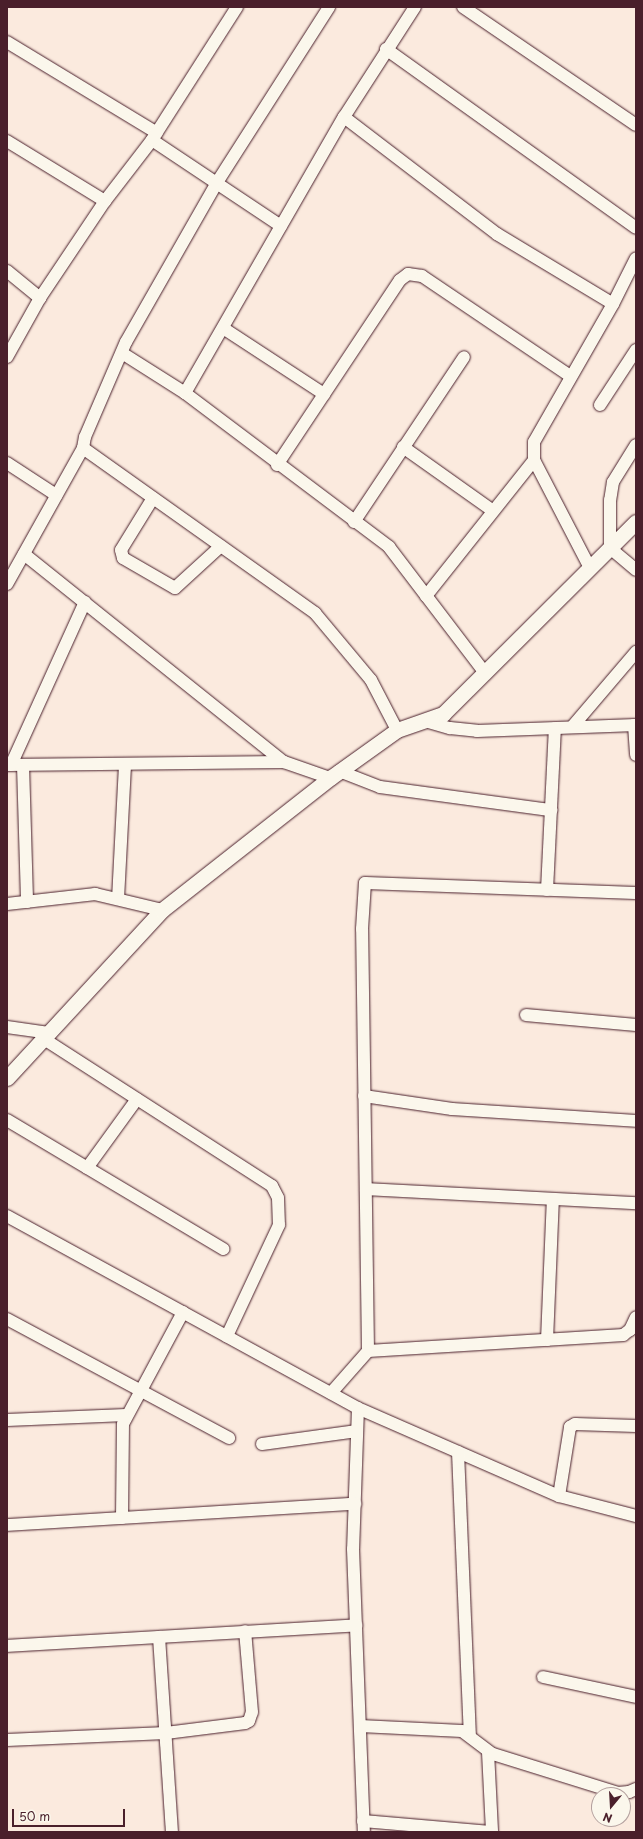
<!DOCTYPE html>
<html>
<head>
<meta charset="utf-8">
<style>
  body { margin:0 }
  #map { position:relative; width:643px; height:1839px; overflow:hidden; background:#fbeade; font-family:"Playpen Sans",sans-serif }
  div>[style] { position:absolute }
  .roads { filter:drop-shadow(0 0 1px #4a1f2b) drop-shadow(0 0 1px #4a1f2b) }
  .minor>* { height:12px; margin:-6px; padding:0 6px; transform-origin:6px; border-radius:6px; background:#fbf7ec }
  .tertiary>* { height:15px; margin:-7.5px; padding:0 7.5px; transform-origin:7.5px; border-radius:7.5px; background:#fbf7ec }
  span { translate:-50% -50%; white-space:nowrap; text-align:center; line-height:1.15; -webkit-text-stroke:3.5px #fbf7ec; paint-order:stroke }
  .frame { position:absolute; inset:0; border:8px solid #4a1f2b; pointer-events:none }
  .north { position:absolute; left:591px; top:1787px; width:40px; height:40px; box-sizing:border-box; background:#fbf7ec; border:1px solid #b4a19f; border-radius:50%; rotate:198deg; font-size:11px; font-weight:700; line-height:16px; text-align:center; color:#4a1f2b }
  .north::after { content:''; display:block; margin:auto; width:14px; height:18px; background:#4a1f2b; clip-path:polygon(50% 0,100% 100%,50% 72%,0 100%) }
  .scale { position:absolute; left:12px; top:1809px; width:113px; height:18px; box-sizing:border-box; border:2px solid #4a1f2b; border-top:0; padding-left:5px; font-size:12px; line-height:14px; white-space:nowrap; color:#4a1f2b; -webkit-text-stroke:3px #fbf7ec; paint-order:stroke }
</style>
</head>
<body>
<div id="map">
  <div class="roads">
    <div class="minor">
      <i style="left:463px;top:7px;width:209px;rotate:34.3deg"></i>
      <i style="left:7px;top:42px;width:175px;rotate:31.2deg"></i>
      <i style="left:386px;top:49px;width:307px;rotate:35.6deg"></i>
      <i style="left:344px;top:117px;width:193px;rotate:37.4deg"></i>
      <i style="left:497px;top:234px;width:135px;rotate:31.1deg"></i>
      <i style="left:613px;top:304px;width:159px;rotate:119.8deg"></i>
      <i style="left:534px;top:442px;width:18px;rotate:90deg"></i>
      <i style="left:152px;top:140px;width:155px;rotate:33.7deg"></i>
      <i style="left:7px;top:141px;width:115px;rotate:31.5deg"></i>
      <i style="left:7px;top:271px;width:43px;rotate:39.3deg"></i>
      <i style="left:40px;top:298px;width:117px;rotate:-56.2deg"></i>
      <i style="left:105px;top:201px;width:77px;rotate:-52.4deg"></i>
      <i style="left:152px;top:140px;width:158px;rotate:-57.4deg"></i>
      <i style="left:613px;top:304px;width:51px;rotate:-63.4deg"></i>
      <i style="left:223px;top:328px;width:121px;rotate:33.2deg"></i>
      <i style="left:122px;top:353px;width:75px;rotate:32.4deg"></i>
      <i style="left:185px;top:393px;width:256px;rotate:37deg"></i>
      <i style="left:389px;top:547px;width:158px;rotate:52.7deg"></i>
      <i style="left:7px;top:357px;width:68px;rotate:-60.8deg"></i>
      <i style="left:185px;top:393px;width:319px;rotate:-60.1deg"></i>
      <i style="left:344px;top:117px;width:131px;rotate:-57.2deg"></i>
      <i style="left:600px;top:405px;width:66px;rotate:-56.8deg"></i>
      <i style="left:636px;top:445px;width:44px;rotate:121.9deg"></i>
      <i style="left:613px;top:482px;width:18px;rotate:99deg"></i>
      <i style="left:610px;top:500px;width:48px;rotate:90deg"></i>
      <i style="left:610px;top:548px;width:34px;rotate:40deg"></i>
      <i style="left:403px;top:447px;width:110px;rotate:35.4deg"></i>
      <i style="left:83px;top:448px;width:11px;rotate:-80deg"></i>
      <i style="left:85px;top:437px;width:103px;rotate:-66.7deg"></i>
      <i style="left:126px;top:342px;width:182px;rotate:-60.3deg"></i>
      <i style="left:216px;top:184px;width:210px;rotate:-57.4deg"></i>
      <i style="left:7px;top:463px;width:59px;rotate:33.1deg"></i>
      <i style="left:277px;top:465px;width:222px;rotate:-56.4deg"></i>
      <i style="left:400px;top:280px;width:10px;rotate:-37deg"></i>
      <i style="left:408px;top:274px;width:14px;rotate:8deg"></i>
      <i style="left:422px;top:276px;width:179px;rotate:34deg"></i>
      <i style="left:153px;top:498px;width:61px;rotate:121.6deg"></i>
      <i style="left:121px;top:550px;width:8px;rotate:76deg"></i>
      <i style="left:123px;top:558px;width:60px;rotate:30deg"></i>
      <i style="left:175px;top:588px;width:62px;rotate:-42.4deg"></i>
      <i style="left:354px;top:522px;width:198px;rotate:-56.3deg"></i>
      <i style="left:24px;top:554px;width:333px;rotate:38.7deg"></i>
      <i style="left:7px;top:584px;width:156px;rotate:-60.8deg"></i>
      <i style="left:83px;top:448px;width:285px;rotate:35.4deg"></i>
      <i style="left:315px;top:613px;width:87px;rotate:50.1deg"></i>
      <i style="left:371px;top:680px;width:56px;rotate:62.5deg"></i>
      <i style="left:426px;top:596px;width:174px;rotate:-51.5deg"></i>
      <i style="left:534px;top:460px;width:122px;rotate:62.6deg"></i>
      <i style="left:425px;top:721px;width:26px;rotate:16deg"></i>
      <i style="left:450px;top:728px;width:27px;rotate:6deg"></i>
      <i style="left:477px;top:731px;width:159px;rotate:-2.2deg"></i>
      <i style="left:634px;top:725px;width:30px;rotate:86deg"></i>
      <i style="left:572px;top:727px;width:99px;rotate:-49.5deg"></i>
      <i style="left:7px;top:765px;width:277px;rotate:-0.6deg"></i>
      <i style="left:284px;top:762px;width:49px;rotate:19.2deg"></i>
      <i style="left:11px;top:765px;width:179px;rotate:-65.6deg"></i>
      <i style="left:23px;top:765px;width:137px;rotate:88.3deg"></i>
      <i style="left:339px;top:771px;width:44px;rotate:21.3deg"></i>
      <i style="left:380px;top:787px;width:173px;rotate:7.7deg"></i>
      <i style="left:547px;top:890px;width:162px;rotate:-87.2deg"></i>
      <i style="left:118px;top:899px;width:135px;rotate:-87deg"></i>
      <i style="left:7px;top:904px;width:89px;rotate:-6.5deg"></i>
      <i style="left:95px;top:894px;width:69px;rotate:13.4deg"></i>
      <i style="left:526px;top:1015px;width:110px;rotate:5.2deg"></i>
      <i style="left:7px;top:1027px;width:42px;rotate:8.1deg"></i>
      <i style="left:44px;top:1039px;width:271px;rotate:32.8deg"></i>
      <i style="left:272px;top:1186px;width:13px;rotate:63deg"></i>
      <i style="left:278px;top:1198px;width:27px;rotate:88deg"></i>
      <i style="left:279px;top:1225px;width:123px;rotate:115.1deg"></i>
      <i style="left:364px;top:1096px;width:89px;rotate:8.4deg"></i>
      <i style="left:452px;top:1109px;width:184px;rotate:3.7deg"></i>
      <i style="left:7px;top:1120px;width:252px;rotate:30.8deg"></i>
      <i style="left:87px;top:1168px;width:85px;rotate:-54.1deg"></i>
      <i style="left:366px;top:1189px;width:270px;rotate:3deg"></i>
      <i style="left:7px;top:1216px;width:405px;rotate:28.7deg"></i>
      <i style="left:362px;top:1410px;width:215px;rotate:23.6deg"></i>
      <i style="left:559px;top:1496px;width:80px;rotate:14.6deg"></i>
      <i style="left:7px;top:1319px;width:252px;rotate:28.2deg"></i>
      <i style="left:547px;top:1340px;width:141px;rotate:-87.6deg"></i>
      <i style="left:368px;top:1351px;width:256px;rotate:-3.6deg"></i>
      <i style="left:623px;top:1335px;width:9px;rotate:-36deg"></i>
      <i style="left:630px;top:1330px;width:14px;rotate:-65deg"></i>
      <i style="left:331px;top:1393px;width:56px;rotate:-48.6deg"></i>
      <i style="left:368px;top:1351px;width:422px;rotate:-90.8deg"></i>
      <i style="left:362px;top:929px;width:46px;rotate:-86.3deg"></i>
      <i style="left:365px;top:883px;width:271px;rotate:2.1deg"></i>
      <i style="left:358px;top:1408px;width:141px;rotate:92deg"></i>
      <i style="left:353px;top:1549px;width:283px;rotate:87.8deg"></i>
      <i style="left:7px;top:1420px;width:119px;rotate:-2.4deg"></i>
      <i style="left:262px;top:1444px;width:96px;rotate:-7.8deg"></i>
      <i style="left:458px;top:1452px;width:284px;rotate:87.6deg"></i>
      <i style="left:559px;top:1496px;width:70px;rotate:-80.9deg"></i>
      <i style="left:570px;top:1427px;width:6px;rotate:-31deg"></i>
      <i style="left:575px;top:1424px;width:61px;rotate:1.9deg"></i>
      <i style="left:122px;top:1518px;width:94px;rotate:-89.4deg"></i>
      <i style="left:123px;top:1424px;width:127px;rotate:-61.8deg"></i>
      <i style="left:7px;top:1525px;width:349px;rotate:-3.5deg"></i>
      <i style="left:159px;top:1637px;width:195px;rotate:86.2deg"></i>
      <i style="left:7px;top:1646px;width:350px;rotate:-3.4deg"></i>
      <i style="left:543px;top:1677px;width:95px;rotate:12.1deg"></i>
      <i style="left:360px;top:1726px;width:102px;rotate:2.8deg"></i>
      <i style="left:462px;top:1731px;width:39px;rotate:37deg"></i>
      <i style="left:493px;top:1754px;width:131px;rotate:17.3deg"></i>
      <i style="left:618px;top:1793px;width:11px;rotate:-5deg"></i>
      <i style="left:629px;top:1792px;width:8px;rotate:-23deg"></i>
      <i style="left:7px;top:1740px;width:159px;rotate:-2.5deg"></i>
      <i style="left:166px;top:1733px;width:80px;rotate:-7.2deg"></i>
      <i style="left:245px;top:1723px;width:4px;rotate:-27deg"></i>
      <i style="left:249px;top:1721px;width:9px;rotate:-72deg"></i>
      <i style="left:252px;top:1712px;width:81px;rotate:-94.9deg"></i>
      <i style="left:488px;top:1752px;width:80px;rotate:87.1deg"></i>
      <i style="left:363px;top:1821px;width:128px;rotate:4.9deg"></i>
    </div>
    <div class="tertiary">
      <i style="left:7px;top:1078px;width:229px;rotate:-47.3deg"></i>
      <i style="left:162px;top:910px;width:214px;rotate:-38.2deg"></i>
      <i style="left:330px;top:778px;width:82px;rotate:-35.6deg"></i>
      <i style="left:397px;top:730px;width:49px;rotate:-19.2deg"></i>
      <i style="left:443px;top:714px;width:272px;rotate:-44.9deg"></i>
    </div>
  </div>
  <div class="frame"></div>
  <div class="north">N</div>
  <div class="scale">50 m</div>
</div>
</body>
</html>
